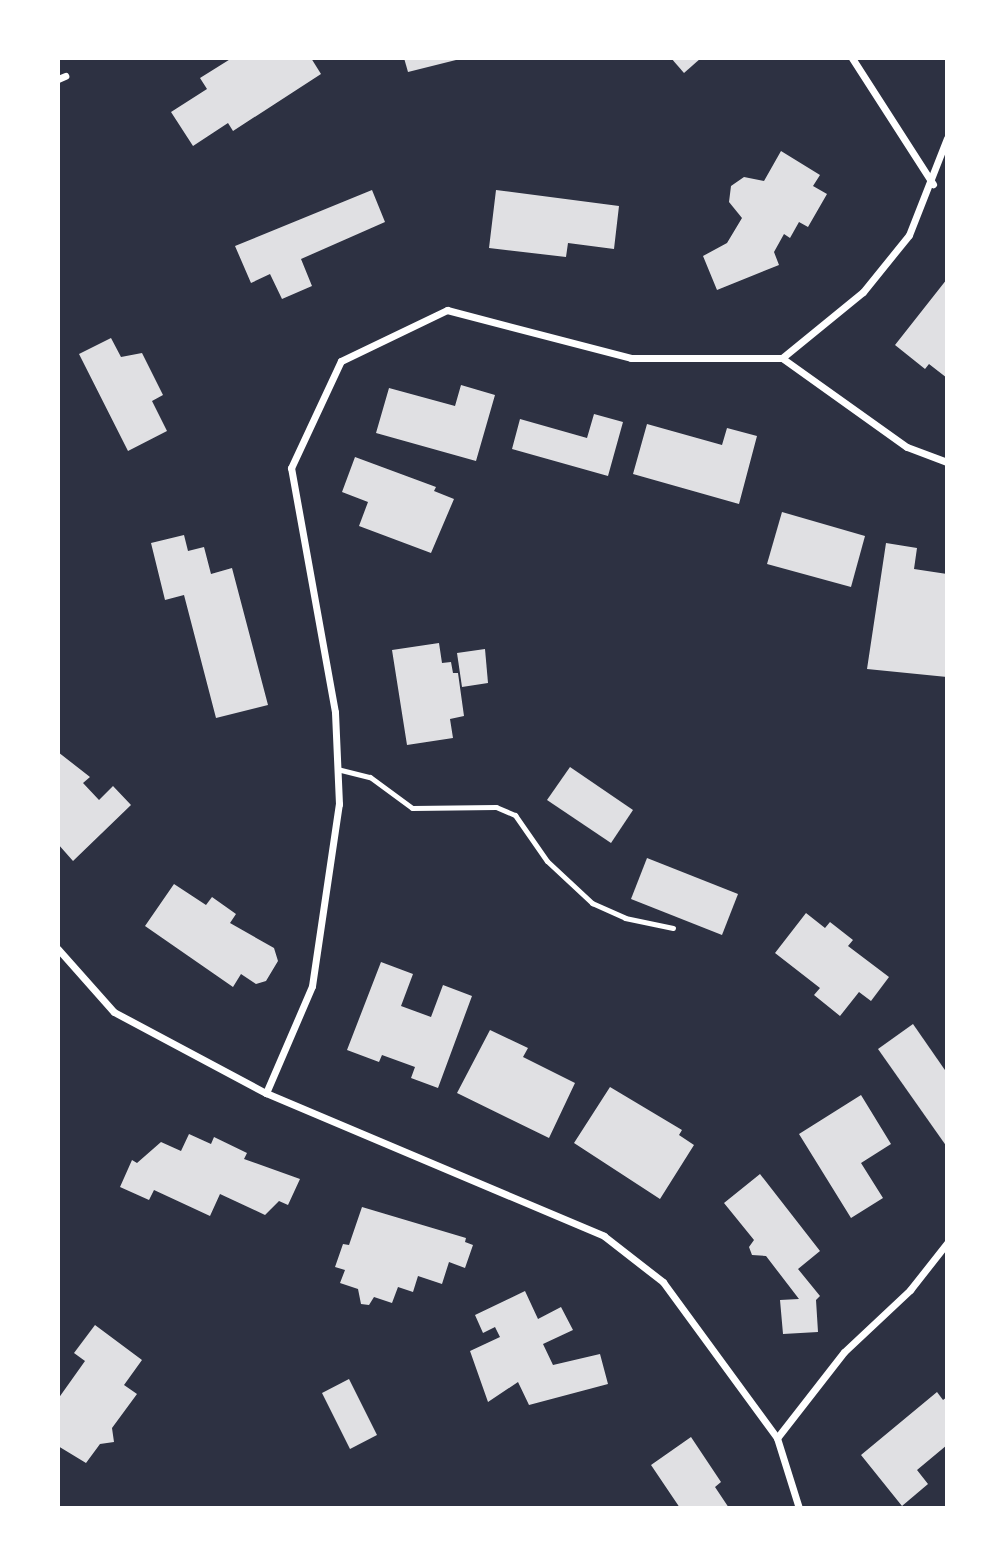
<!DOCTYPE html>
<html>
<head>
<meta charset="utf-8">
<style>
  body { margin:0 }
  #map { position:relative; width:1005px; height:1566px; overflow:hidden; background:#2d3142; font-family:Barlow,sans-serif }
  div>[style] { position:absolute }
  .building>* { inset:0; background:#e0e0e3 }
  .service>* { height:5px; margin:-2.5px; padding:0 2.5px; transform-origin:2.5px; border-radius:2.5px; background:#fff }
  .minor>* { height:7px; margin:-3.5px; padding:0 3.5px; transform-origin:3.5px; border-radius:3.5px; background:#fff }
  span { translate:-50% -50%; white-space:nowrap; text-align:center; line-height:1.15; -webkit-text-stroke:5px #fff; paint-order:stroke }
  .frame { position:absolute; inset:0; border:60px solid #fff; pointer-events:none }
</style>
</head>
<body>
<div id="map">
  <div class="building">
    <i style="clip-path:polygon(232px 58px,311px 58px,321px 74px,233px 131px,228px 123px,193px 146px,171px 112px,207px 89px,200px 78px)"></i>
    <i style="clip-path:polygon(404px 58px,460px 58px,460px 59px,408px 72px)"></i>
    <i style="clip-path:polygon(671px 58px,701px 58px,684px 73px)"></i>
    <i style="clip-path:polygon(781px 151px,820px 175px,813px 186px,827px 194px,808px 227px,799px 222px,790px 238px,784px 234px,774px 252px,779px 265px,717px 290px,703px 256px,727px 243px,742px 218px,729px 202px,731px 186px,744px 177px,764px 181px)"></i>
    <i style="clip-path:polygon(372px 190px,385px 222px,301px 259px,312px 286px,282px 299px,270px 274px,251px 283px,235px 246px)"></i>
    <i style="clip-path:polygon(496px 190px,619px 206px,614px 249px,568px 243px,566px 257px,489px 248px)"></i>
    <i style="clip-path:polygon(947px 279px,947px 378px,929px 364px,925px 369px,895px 345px)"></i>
    <i style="clip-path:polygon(111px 338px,121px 357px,142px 353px,163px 395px,152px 401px,167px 431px,128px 451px,79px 354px)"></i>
    <i style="clip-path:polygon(461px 385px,495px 395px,476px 461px,376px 433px,389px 388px,455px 406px)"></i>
    <i style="clip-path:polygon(594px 414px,623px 422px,608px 476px,512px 449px,520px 419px,587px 438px)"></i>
    <i style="clip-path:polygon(647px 424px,722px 445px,727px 428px,757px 436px,739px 504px,633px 474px)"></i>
    <i style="clip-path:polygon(355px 457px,436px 487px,434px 491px,454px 499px,431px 553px,359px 526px,368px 502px,342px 492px)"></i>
    <i style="clip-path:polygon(782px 512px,865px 536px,851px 587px,767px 564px)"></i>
    <i style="clip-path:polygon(184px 535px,188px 551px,204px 547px,211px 574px,232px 568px,268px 705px,216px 718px,184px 595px,165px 600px,151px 543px)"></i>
    <i style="clip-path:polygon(886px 543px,917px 548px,914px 569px,947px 574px,947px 677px,867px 669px)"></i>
    <i style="clip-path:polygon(439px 643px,442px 663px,451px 662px,453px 673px,458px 673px,464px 716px,450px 719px,453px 738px,407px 745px,392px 650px)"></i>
    <i style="clip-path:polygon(485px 649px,488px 683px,462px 687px,457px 653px)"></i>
    <i style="clip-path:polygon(58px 752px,90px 777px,83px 783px,99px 800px,113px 786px,131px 805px,73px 861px,58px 844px)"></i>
    <i style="clip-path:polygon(570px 767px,633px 810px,611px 843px,547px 800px)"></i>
    <i style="clip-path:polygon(647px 858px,738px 894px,722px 935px,631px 899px)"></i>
    <i style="clip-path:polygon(174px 884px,206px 905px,212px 897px,236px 914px,230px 923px,274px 948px,278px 961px,266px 981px,256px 984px,241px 974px,233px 987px,145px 926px)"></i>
    <i style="clip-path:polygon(806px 913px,825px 928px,830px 922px,853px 940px,848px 946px,889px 977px,871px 1001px,859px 992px,840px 1016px,814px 995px,820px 988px,775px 953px)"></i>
    <i style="clip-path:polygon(381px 962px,413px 974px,401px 1006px,431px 1017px,443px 985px,472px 996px,438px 1088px,411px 1078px,415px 1067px,382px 1055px,379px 1062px,347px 1050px)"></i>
    <i style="clip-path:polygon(913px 1024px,947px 1073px,947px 1147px,878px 1049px)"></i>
    <i style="clip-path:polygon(490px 1030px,528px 1048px,523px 1057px,575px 1083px,549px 1138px,457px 1093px)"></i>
    <i style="clip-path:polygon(610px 1087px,682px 1130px,679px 1135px,694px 1145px,660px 1199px,574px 1143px)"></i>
    <i style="clip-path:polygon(861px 1095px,891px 1144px,861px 1163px,883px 1198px,851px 1218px,799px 1134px)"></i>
    <i style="clip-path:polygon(189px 1134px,211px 1144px,214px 1137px,247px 1153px,244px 1159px,300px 1179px,288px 1205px,279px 1201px,265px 1215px,220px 1194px,210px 1216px,154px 1190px,149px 1200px,120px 1187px,132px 1160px,137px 1163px,161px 1142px,181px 1151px)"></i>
    <i style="clip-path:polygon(760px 1174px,820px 1251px,798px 1269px,820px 1296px,816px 1300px,818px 1332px,783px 1334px,780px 1300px,799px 1299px,766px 1256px,752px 1255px,749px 1247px,754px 1240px,724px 1203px)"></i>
    <i style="clip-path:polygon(362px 1207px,466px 1238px,465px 1242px,473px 1245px,465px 1268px,449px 1262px,442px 1284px,418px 1276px,413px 1292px,398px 1287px,392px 1303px,374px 1297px,369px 1305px,361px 1304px,358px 1289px,340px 1283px,345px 1270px,335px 1267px,343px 1244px,349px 1245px)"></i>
    <i style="clip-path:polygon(525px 1291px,538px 1319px,561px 1307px,573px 1330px,543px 1344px,553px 1365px,600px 1354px,608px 1384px,529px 1405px,518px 1382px,488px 1402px,470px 1351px,500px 1337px,495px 1327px,483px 1333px,475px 1315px)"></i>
    <i style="clip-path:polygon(95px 1325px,142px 1360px,124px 1385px,137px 1394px,112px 1428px,114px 1442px,100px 1444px,86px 1463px,58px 1446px,58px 1399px,85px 1361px,74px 1353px)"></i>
    <i style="clip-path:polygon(349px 1379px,377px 1435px,350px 1449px,322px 1393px)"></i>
    <i style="clip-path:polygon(937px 1392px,943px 1400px,947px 1397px,947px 1445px,917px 1470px,928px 1484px,902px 1506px,861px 1455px)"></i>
    <i style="clip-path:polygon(691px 1437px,721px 1482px,715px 1487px,729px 1508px,680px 1508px,651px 1465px)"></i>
  </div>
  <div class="service">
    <i style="left:337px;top:769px;width:34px;rotate:14deg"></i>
    <i style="left:370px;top:777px;width:52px;rotate:36.4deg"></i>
    <i style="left:412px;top:808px;width:84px;rotate:-0.7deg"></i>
    <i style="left:496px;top:807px;width:21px;rotate:23deg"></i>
    <i style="left:515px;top:815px;width:56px;rotate:55.2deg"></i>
    <i style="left:547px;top:861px;width:62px;rotate:43deg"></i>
    <i style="left:592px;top:903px;width:36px;rotate:24deg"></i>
    <i style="left:625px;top:918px;width:49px;rotate:11.8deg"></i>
  </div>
  <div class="minor">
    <i style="left:852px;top:58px;width:150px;rotate:57.3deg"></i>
    <i style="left:58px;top:79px;width:8px;rotate:-23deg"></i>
    <i style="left:782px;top:358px;width:153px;rotate:35.5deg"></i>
    <i style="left:907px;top:447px;width:43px;rotate:20.6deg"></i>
    <i style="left:58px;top:949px;width:84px;rotate:48.4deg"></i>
    <i style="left:114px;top:1012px;width:172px;rotate:28.1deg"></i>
    <i style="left:266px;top:1093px;width:367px;rotate:22.9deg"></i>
    <i style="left:604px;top:1236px;width:75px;rotate:37.9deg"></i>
    <i style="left:663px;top:1282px;width:193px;rotate:53.8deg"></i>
    <i style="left:777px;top:1438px;width:73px;rotate:72.6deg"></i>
    <i style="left:266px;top:1093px;width:116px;rotate:-66.7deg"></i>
    <i style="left:312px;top:986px;width:184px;rotate:-81.6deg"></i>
    <i style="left:339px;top:804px;width:92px;rotate:-92.5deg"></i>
    <i style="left:335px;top:712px;width:248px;rotate:-100.2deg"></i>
    <i style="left:291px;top:468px;width:118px;rotate:-65deg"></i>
    <i style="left:341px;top:361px;width:118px;rotate:-25.7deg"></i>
    <i style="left:447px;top:310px;width:190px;rotate:14.6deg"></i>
    <i style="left:631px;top:358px;width:151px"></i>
    <i style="left:782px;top:358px;width:104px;rotate:-39.2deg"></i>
    <i style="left:863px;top:292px;width:73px;rotate:-51.1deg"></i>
    <i style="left:909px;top:235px;width:104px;rotate:-68.6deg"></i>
    <i style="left:777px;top:1438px;width:109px;rotate:-52.1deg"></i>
    <i style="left:844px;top:1352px;width:91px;rotate:-43.2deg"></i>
    <i style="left:910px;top:1290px;width:60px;rotate:-51.8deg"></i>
  </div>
  <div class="frame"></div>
</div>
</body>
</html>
